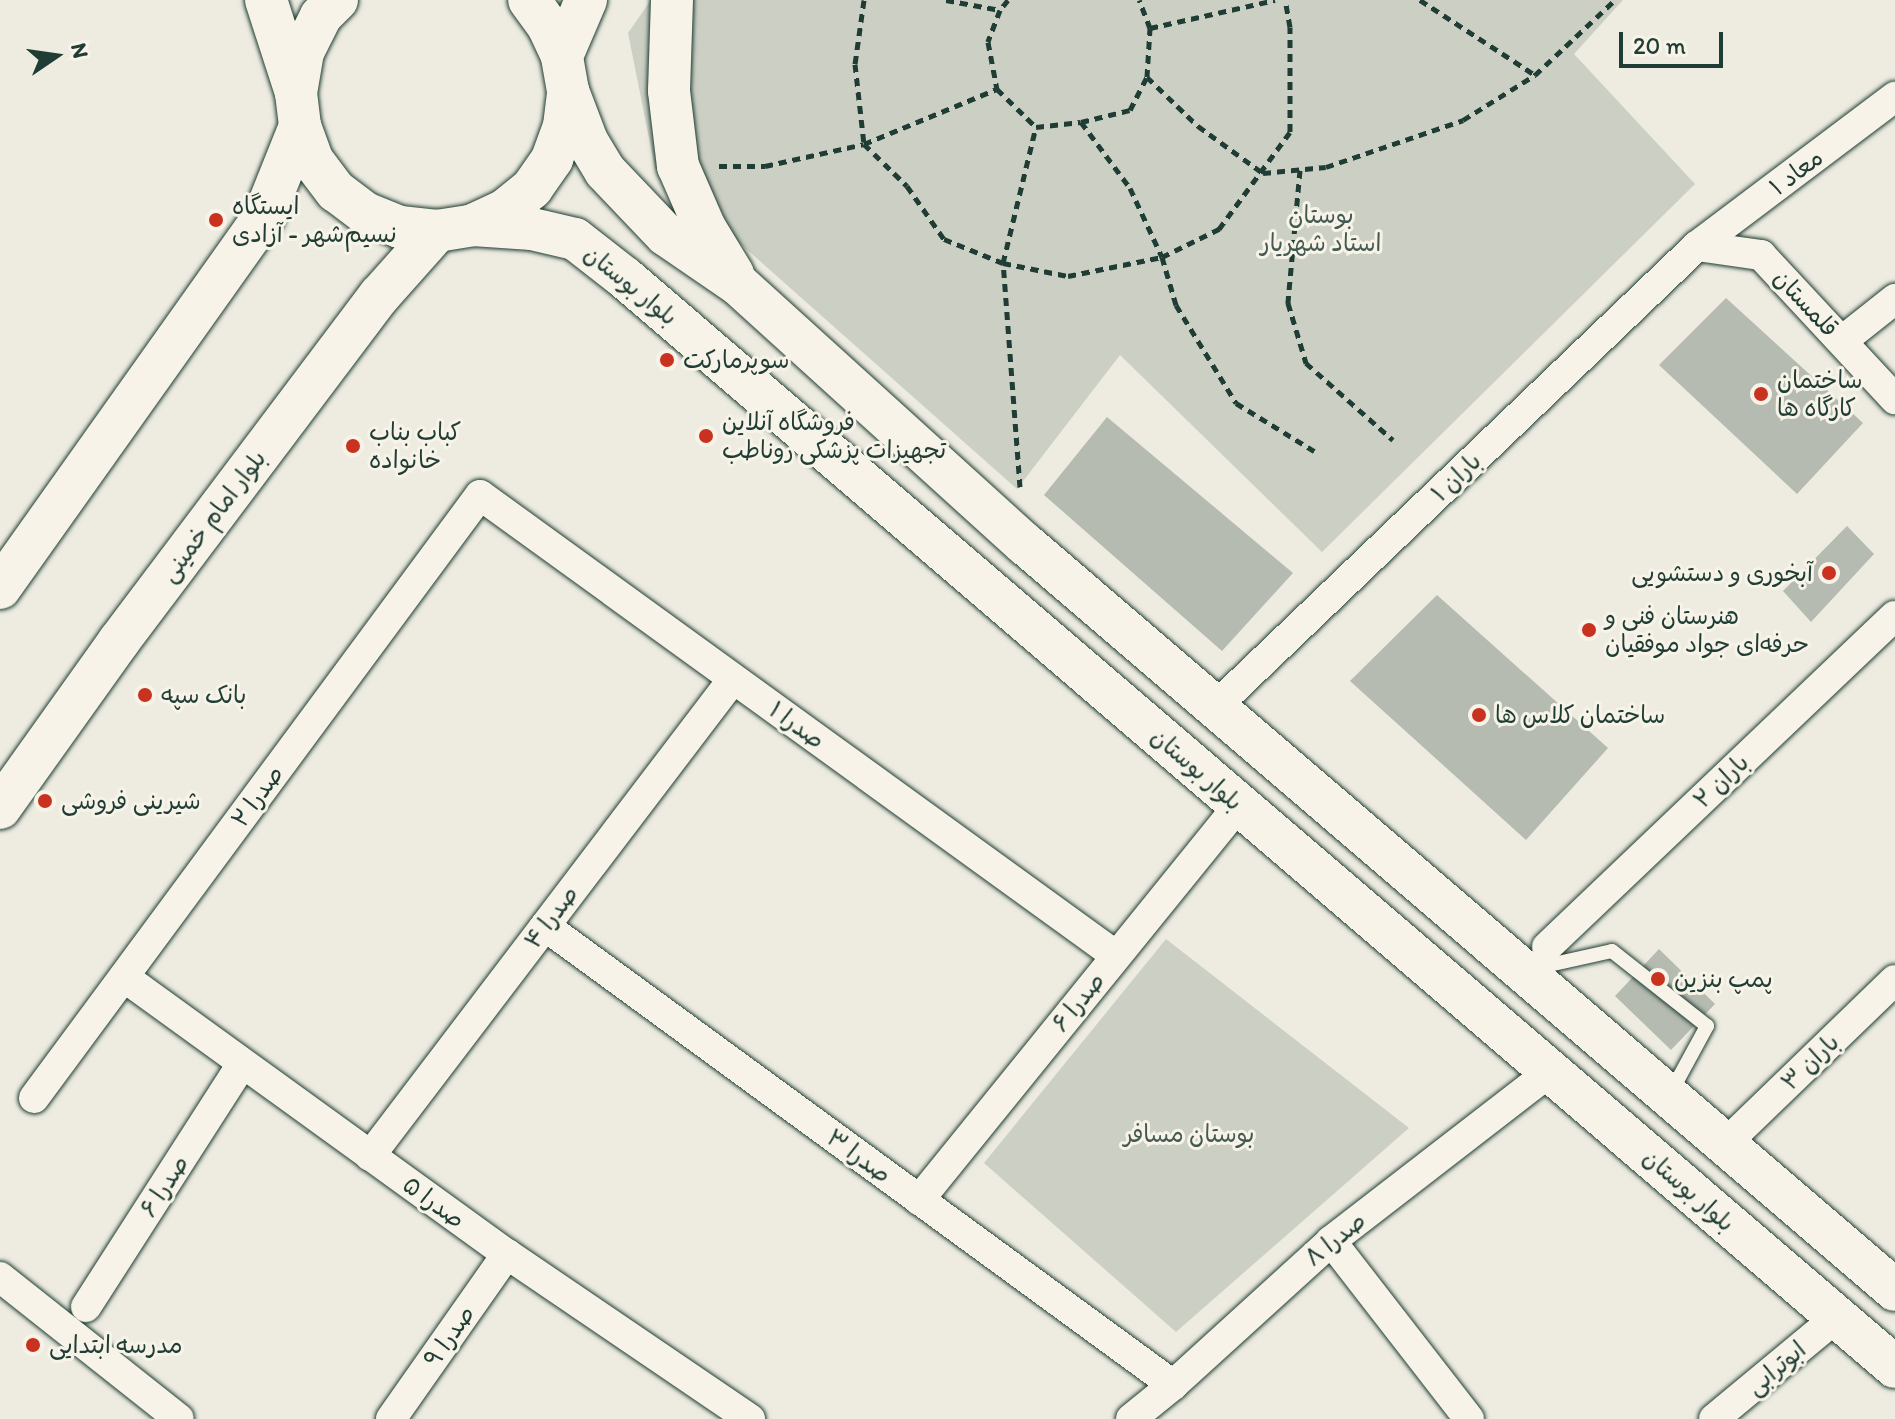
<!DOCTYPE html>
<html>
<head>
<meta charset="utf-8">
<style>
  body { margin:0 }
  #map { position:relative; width:1895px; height:1419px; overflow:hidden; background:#eeece1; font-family:Itim,"Playpen Sans Arabic",sans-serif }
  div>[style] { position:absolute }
  .green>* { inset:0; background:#cccfc4 }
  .building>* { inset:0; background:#b5bbb0 }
  .path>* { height:5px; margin-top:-2.5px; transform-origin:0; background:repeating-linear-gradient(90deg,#1f3d34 0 8px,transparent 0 14px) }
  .roads { filter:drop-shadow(0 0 2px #1f3d34) drop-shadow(0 0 2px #1f3d34) }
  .lane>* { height:14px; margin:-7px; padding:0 7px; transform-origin:7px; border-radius:7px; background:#f7f3e8 }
  .street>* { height:30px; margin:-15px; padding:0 15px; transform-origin:15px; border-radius:15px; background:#f7f3e8 }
  .secondary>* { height:42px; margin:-21px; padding:0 21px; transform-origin:21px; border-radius:21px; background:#f7f3e8 }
  .dots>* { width:22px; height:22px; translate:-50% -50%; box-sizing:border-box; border:4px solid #f7f3e8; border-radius:50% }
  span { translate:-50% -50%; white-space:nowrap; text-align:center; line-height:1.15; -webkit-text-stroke:6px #f7f3e8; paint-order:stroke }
  .street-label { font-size:24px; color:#1f3d34 }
  .poi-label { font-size:24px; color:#1f3d34 }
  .left { translate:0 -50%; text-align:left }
  .right { translate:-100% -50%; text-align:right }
  .park-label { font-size:24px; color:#425a51 }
  .north { position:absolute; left:16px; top:16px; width:80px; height:80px; -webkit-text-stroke:6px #f7f3e8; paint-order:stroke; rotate:77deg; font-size:22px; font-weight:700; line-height:32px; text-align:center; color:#1f3d34 }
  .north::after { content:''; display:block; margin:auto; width:28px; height:36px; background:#1f3d34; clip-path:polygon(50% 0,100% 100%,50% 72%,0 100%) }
  .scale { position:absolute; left:1619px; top:32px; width:104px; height:36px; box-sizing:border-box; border:4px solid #1f3d34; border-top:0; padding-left:10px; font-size:24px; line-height:28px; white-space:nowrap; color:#1f3d34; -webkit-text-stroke:6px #f7f3e8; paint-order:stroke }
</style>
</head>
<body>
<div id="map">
  <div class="green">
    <i style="clip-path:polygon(651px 0,1623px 0,1574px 54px,1695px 184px,1322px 552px,1120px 355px,1017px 489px,655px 168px,628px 33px)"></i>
    <i style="clip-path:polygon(1166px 939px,1409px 1128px,1176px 1332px,984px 1163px)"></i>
  </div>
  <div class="building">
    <i style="clip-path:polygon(1726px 298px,1863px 423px,1797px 494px,1659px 365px)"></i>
    <i style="clip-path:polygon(1107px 417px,1293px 573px,1222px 651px,1044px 495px)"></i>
    <i style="clip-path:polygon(1847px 526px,1874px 554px,1811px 622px,1783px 591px)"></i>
    <i style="clip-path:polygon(1437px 595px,1608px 748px,1526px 840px,1350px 681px)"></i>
    <i style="clip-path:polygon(1659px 949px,1715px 1004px,1671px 1050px,1615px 996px)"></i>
  </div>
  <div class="path">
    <i style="left:864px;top:0;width:65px;rotate:98deg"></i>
    <i style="left:855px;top:64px;width:81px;rotate:83.6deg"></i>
    <i style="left:864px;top:144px;width:60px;rotate:44.3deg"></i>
    <i style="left:907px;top:186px;width:65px;rotate:55.1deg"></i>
    <i style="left:944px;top:239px;width:64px;rotate:22.1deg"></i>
    <i style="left:1003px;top:263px;width:66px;rotate:11.3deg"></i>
    <i style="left:1068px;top:276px;width:96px;rotate:-11.4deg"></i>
    <i style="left:1162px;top:257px;width:64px;rotate:-26.2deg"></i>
    <i style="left:1219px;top:229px;width:120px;rotate:-53.8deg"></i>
    <i style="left:1290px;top:132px;width:105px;rotate:-90deg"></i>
    <i style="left:1290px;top:27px;width:27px;rotate:-100deg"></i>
    <i style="left:946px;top:0;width:55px;rotate:10.5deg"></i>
    <i style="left:1008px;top:0;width:13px;rotate:129deg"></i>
    <i style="left:1000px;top:10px;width:34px;rotate:111deg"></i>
    <i style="left:988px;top:42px;width:48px;rotate:79.2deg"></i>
    <i style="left:997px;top:89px;width:54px;rotate:44.3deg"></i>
    <i style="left:1036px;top:127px;width:45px;rotate:-6.3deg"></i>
    <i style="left:1081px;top:122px;width:50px;rotate:-13.8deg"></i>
    <i style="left:1130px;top:110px;width:37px;rotate:-63deg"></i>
    <i style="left:1147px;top:77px;width:49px;rotate:-86.5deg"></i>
    <i style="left:1150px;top:28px;width:30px;rotate:-111deg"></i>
    <i style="left:1420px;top:0;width:137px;rotate:33.1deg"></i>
    <i style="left:1150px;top:28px;width:128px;rotate:-12.6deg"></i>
    <i style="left:1147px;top:77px;width:71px;rotate:43.9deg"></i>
    <i style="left:1198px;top:126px;width:80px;rotate:35.9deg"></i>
    <i style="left:1263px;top:173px;width:63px;rotate:-5.4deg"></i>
    <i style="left:1326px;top:167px;width:145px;rotate:-18.9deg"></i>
    <i style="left:1463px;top:120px;width:85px;rotate:-32deg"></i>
    <i style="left:1535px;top:75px;width:110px;rotate:-43.2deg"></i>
    <i style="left:1081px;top:122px;width:82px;rotate:53.4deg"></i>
    <i style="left:1130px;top:188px;width:76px;rotate:65.1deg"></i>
    <i style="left:1162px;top:257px;width:50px;rotate:73.7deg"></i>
    <i style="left:1176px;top:305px;width:115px;rotate:58.5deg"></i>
    <i style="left:1236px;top:403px;width:92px;rotate:31.6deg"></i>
    <i style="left:719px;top:166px;width:46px"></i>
    <i style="left:765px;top:166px;width:101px;rotate:-12.5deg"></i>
    <i style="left:864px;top:144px;width:144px;rotate:-22.5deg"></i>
    <i style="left:1300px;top:170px;width:134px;rotate:95.2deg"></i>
    <i style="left:1288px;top:303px;width:63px;rotate:73.3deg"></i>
    <i style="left:1306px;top:363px;width:116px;rotate:41.5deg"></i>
    <i style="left:1020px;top:487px;width:225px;rotate:-94.3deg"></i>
    <i style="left:1003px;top:263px;width:140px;rotate:-76.4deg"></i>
  </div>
  <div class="roads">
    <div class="lane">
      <i style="left:1531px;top:969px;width:83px;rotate:-12.5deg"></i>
      <i style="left:1612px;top:951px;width:121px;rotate:38.3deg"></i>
      <i style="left:1707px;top:1026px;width:75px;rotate:118.6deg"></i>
    </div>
    <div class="street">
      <i style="left:1697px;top:246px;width:65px;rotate:8deg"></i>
      <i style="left:1761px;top:255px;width:197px;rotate:47.1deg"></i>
      <i style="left:1842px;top:341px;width:68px;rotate:-38.4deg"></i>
      <i style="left:1214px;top:708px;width:668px;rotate:-43.73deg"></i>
      <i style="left:1697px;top:246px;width:248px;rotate:-37deg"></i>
      <i style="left:545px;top:926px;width:778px;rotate:36.16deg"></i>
      <i style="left:1547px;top:947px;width:480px;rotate:-43.6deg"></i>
      <i style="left:124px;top:977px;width:473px;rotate:35.9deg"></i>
      <i style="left:507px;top:1254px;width:294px;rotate:34.2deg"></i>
      <i style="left:34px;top:1098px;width:750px;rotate:-53.51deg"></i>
      <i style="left:480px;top:495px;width:784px;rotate:35.92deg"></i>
      <i style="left:1725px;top:1144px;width:236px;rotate:-44deg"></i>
      <i style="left:370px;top:1156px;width:599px;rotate:-52.73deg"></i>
      <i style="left:919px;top:1200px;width:508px;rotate:-50.99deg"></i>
      <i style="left:1331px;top:1241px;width:225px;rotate:52.2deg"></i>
      <i style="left:0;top:1277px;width:228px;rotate:38.4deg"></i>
      <i style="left:86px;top:1307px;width:289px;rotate:-57.3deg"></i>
      <i style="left:391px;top:1419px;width:202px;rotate:-54.9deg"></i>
      <i style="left:1131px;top:1419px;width:54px;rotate:-39deg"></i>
      <i style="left:1173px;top:1385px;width:214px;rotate:-42.3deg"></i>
      <i style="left:1331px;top:1241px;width:277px;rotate:-37.7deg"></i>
      <i style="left:1714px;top:1419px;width:160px;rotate:-39.7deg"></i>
    </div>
    <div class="secondary">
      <i style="left:266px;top:0;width:95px;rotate:72.1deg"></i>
      <i style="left:337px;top:0;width:23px;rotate:135deg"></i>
      <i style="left:321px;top:16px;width:40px;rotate:116.6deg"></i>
      <i style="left:303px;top:52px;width:42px;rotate:99.7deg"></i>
      <i style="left:296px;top:93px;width:33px;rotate:83deg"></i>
      <i style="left:300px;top:126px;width:37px;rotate:70deg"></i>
      <i style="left:313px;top:161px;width:38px;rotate:53deg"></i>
      <i style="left:336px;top:191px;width:36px;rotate:37deg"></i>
      <i style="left:365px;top:213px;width:38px;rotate:22deg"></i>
      <i style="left:400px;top:227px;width:37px;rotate:6deg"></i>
      <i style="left:437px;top:231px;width:36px;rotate:-9deg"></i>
      <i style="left:473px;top:225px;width:35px;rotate:-25deg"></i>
      <i style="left:505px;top:210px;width:35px;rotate:-39deg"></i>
      <i style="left:532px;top:188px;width:35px;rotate:-55deg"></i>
      <i style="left:552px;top:159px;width:35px;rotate:-70deg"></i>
      <i style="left:564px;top:126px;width:35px;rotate:-83deg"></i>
      <i style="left:568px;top:91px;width:36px;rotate:-100deg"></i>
      <i style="left:562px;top:56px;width:33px;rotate:-115deg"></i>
      <i style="left:548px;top:26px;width:32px;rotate:-126deg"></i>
      <i style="left:672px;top:0;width:91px;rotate:91.9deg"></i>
      <i style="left:669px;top:91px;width:76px;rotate:83.2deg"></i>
      <i style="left:678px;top:166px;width:68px;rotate:66.5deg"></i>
      <i style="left:705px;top:228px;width:54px;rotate:58.7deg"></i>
      <i style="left:562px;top:56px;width:61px;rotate:-66.8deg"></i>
      <i style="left:568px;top:91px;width:53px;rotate:69.2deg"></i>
      <i style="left:587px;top:141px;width:35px;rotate:59deg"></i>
      <i style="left:605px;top:171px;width:88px;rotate:46.4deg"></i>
      <i style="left:666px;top:235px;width:88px;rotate:34.4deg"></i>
      <i style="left:739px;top:285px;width:386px;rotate:42.2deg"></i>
      <i style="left:1025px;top:544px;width:1146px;rotate:40.61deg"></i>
      <i style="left:473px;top:225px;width:59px;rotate:3.9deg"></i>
      <i style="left:532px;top:229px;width:44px;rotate:13.1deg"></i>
      <i style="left:575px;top:239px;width:63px;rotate:38deg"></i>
      <i style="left:625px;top:278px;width:1673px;rotate:40.61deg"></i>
      <i style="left:0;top:588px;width:456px;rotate:-54.6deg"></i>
      <i style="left:264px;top:216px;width:97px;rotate:-68.2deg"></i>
      <i style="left:0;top:808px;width:205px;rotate:-54.5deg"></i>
      <i style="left:119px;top:641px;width:433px;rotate:-53deg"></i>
      <i style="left:380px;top:295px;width:86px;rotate:-48.3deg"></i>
    </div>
  </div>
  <div class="dots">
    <i style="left:216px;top:220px;background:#c8321e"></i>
    <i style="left:667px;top:360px;background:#c8321e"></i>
    <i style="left:1761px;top:394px;background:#c8321e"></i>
    <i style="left:706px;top:436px;background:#c8321e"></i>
    <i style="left:353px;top:446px;background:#c8321e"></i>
    <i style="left:1829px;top:573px;background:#c8321e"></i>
    <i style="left:1589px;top:630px;background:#c8321e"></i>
    <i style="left:145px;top:695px;background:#c8321e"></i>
    <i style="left:1479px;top:715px;background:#c8321e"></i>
    <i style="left:45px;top:801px;background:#c8321e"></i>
    <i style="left:1658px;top:979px;background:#c8321e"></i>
    <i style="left:33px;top:1345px;background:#c8321e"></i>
  </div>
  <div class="street-label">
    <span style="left:1796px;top:172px;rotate:-37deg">معاد ۱</span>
    <span style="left:631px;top:285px;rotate:39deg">بلوار بوستان</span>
    <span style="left:1806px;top:303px;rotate:47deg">قلمستان</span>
    <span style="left:1456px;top:477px;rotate:-44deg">باران ۱</span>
    <span style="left:213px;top:516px;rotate:-53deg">بلوار امام خمینی</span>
    <span style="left:797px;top:725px;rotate:36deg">صدرا ۱</span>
    <span style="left:1197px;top:769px;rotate:41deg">بلوار بوستان</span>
    <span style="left:1721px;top:781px;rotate:-44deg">باران ۲</span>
    <span style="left:257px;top:796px;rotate:-54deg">صدرا ۲</span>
    <span style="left:551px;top:917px;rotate:-53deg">صدرا ۴</span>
    <span style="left:1078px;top:1002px;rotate:-51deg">صدرا ۶</span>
    <span style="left:1810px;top:1062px;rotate:-44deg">باران ۳</span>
    <span style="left:859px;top:1156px;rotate:36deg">صدرا ۳</span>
    <span style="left:164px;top:1186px;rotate:-57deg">صدرا ۶</span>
    <span style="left:1689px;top:1190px;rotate:41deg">بلوار بوستان</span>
    <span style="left:434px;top:1202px;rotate:36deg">صدرا ۵</span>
    <span style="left:1335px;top:1239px;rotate:-39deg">صدرا ۸</span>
    <span style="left:449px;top:1336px;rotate:-55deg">صدرا ۹</span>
    <span style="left:1776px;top:1368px;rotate:-40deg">ابوترابی</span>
  </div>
  <div class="poi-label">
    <span class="left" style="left:232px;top:220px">ایستگاه<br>نسیم‌شهر - آزادی</span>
    <span class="left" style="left:683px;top:360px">سوپرمارکت</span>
    <span class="left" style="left:1777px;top:394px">ساختمان<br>کارگاه ها</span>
    <span class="left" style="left:722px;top:436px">فروشگاه آنلاین<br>تجهیزات پزشکی روناطب</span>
    <span class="left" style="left:369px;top:446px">کباب بناب<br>خانواده</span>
    <span class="right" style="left:1813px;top:573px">آبخوری و دستشویی</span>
    <span class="left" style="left:1605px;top:630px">هنرستان فنی و<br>حرفه‌ای جواد موفقیان</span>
    <span class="left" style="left:161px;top:695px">بانک سپه</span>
    <span class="left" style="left:1495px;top:715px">ساختمان کلاس ها</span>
    <span class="left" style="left:61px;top:801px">شیرینی فروشی</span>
    <span class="left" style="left:1674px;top:979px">پمپ بنزین</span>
    <span class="left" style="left:49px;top:1345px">مدرسه ابتدایی</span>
  </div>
  <div class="park-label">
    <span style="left:1321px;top:229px">بوستان<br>استاد شهریار</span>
    <span style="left:1189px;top:1134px">بوستان مسافر</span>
  </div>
  <div class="north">N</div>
  <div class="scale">20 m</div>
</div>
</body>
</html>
